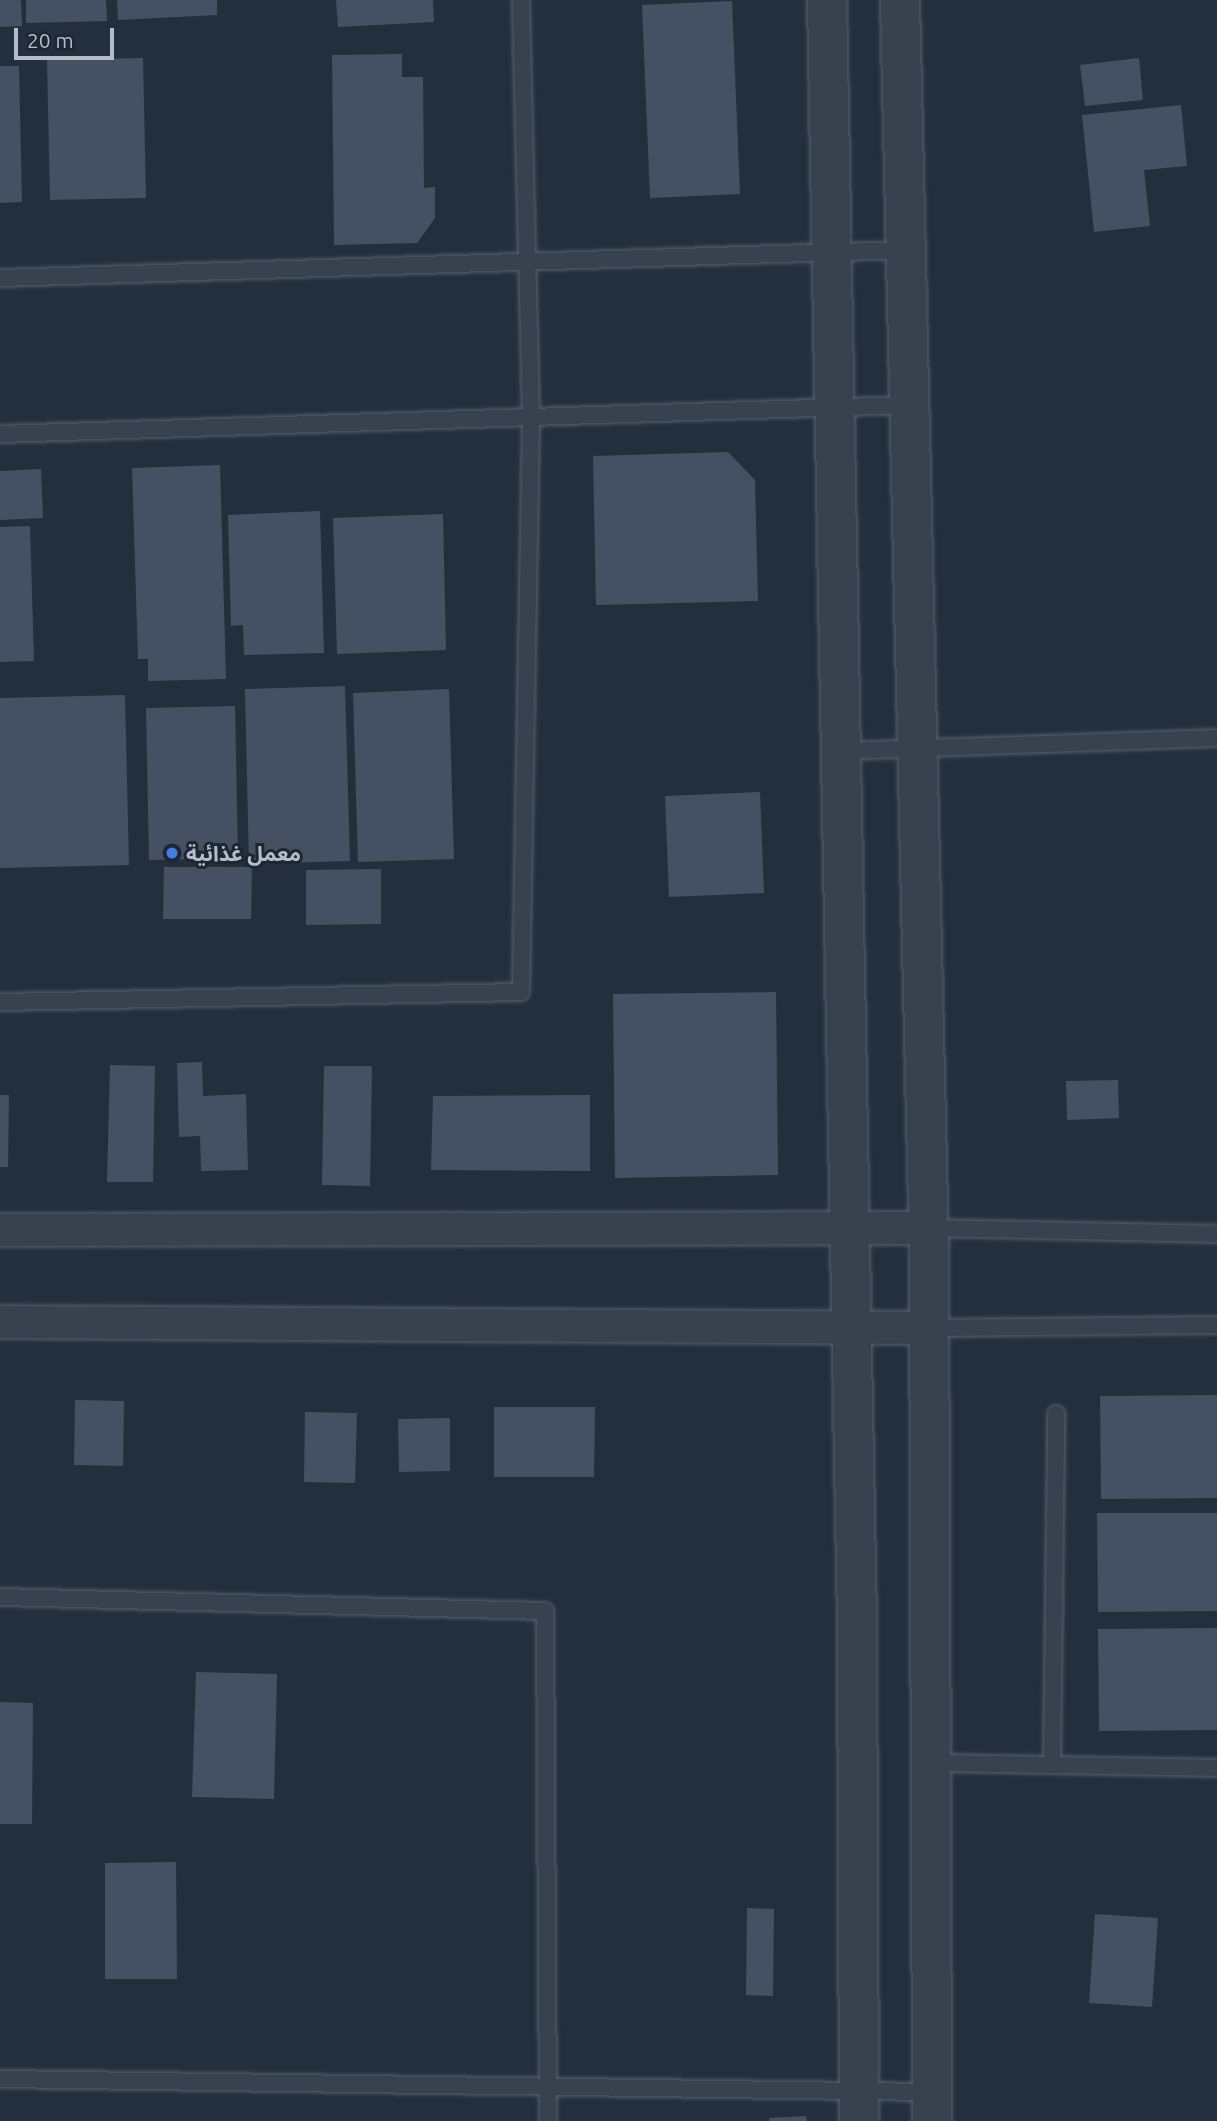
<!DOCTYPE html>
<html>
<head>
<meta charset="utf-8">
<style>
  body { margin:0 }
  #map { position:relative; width:1217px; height:2121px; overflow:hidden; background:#242f3e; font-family:Ubuntu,"Noto Sans Arabic",sans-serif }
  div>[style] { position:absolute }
  .building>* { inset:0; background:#455162 }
  .roads { filter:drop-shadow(0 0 2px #565f6c) drop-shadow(0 0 2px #565f6c) }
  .service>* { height:16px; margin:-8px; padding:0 8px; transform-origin:8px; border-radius:8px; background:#38414e }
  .minor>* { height:32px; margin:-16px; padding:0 16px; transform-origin:16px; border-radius:16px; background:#38414e }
  .tertiary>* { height:38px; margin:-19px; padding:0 19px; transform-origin:19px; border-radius:19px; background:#38414e }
  .dots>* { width:19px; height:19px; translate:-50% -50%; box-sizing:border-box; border:4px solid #1d2633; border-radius:50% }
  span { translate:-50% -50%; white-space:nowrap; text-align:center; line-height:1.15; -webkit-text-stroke:6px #1d2633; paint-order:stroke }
  .poi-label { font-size:21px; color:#b4bcc9; font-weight:700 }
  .left { translate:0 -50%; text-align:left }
  .scale { position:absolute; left:14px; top:28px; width:100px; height:32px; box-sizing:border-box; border:4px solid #b4bcc9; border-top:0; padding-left:9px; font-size:21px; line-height:24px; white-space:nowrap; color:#b4bcc9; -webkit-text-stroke:5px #1d2633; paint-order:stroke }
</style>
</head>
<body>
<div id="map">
  <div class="building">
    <i style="clip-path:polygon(0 0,21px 0,22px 26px,0 27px)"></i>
    <i style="clip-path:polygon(26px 0,106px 0,107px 21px,26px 23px)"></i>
    <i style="clip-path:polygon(117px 0,217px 0,217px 15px,118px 20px)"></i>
    <i style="clip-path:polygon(336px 0,433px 0,434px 22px,338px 27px)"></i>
    <i style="clip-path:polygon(732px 1px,740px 194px,650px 198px,642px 5px)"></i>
    <i style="clip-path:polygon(402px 54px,402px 77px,423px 77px,424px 188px,435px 187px,435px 218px,417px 243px,334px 245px,332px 55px)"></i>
    <i style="clip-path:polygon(143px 58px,146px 198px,50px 200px,47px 60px)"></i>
    <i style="clip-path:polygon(1139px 58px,1143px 100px,1085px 106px,1080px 65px)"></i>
    <i style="clip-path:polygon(0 66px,19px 66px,22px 202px,0 203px)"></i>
    <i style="clip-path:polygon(1181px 105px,1187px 166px,1144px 170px,1150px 226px,1094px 232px,1082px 115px)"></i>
    <i style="clip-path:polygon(728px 452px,755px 480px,758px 601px,596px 605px,593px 456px)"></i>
    <i style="clip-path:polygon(220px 465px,226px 679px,148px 681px,148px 659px,138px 659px,132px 468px)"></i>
    <i style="clip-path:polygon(41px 469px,43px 518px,0 520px,0 471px)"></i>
    <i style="clip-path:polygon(320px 511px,324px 653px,244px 655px,243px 625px,231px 626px,228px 515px)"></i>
    <i style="clip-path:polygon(443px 514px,446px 650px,337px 654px,333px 518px)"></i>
    <i style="clip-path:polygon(30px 526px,34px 661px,0 662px,0 527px)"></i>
    <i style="clip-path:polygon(345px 686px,350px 861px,249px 864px,245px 689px)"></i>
    <i style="clip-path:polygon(449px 689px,454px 859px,358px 862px,353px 693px)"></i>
    <i style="clip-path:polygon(125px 695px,129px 865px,0 868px,0 698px)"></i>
    <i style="clip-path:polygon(235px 706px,238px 858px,149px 860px,146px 708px)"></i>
    <i style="clip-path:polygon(760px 792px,764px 893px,669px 897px,665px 796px)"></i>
    <i style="clip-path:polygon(164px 867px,252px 867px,251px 919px,163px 919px)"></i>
    <i style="clip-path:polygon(381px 869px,381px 924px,306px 925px,306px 870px)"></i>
    <i style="clip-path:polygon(776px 992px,778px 1175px,615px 1178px,613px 994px)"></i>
    <i style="clip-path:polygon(202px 1062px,203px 1096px,246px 1094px,248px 1170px,201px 1171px,200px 1136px,179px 1137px,177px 1063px)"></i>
    <i style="clip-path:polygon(110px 1065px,155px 1066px,153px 1182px,107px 1182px)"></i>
    <i style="clip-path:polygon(324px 1066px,372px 1066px,370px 1186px,322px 1185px)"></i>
    <i style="clip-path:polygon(1118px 1080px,1119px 1118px,1067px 1120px,1066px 1081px)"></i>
    <i style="clip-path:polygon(0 1095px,9px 1095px,8px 1167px,0 1167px)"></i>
    <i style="clip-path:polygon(590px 1095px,590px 1171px,431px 1170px,433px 1096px)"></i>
    <i style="clip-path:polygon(1217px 1395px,1217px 1498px,1101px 1499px,1100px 1396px)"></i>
    <i style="clip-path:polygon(75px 1400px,124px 1401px,123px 1466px,74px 1465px)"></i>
    <i style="clip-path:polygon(494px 1407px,595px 1407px,594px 1477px,494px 1477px)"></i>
    <i style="clip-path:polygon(305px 1412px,357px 1413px,355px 1483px,304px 1482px)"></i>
    <i style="clip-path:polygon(450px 1418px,450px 1471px,399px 1472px,398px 1419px)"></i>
    <i style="clip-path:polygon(1097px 1513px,1217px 1513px,1217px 1611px,1098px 1612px)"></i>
    <i style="clip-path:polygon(1217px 1628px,1217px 1730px,1099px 1731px,1098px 1629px)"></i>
    <i style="clip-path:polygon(196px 1672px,277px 1674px,274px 1799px,192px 1797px)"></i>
    <i style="clip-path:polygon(0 1702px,33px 1703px,32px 1824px,0 1824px)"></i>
    <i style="clip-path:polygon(176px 1862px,177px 1979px,105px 1979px,105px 1863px)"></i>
    <i style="clip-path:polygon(747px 1908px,774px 1909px,773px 1996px,746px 1995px)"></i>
    <i style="clip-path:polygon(1095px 1914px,1158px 1918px,1152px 2007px,1089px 2003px)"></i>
    <i style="clip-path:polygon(806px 2116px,807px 2121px,769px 2121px,769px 2118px)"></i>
  </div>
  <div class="roads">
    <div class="service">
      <i style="left:0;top:278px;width:905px;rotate:-1.77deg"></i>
      <i style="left:0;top:434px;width:908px;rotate:-1.83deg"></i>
      <i style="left:843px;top:751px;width:374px;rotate:-2deg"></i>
      <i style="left:0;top:1002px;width:521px;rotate:-1.1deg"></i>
      <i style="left:521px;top:992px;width:575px;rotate:-89deg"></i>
      <i style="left:531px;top:417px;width:417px;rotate:-91.4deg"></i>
      <i style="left:929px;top:1228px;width:288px;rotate:1.2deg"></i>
      <i style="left:930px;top:1328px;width:287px;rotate:-0.6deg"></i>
      <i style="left:0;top:1597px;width:545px;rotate:1.47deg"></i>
      <i style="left:545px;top:1611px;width:510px;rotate:89.66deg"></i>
      <i style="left:932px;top:1763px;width:285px;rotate:1deg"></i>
      <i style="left:1052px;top:1765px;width:351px;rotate:-89.3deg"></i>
      <i style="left:0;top:2079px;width:932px;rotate:0.8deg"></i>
    </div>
    <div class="minor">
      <i style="left:0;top:1230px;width:929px;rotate:-0.12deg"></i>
      <i style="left:0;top:1322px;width:930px;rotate:0.37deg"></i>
    </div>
    <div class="tertiary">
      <i style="left:827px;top:0;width:1621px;rotate:88.94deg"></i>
      <i style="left:857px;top:1621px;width:500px;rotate:89.77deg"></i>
      <i style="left:900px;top:0;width:1252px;rotate:88.67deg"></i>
      <i style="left:929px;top:1252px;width:869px;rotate:89.8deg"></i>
    </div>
  </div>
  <div class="dots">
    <i style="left:172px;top:853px;background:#3f7fe0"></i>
  </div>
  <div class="poi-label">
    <span class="left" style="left:186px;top:853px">معمل غذائية</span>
  </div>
  <div class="scale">20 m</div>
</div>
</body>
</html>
